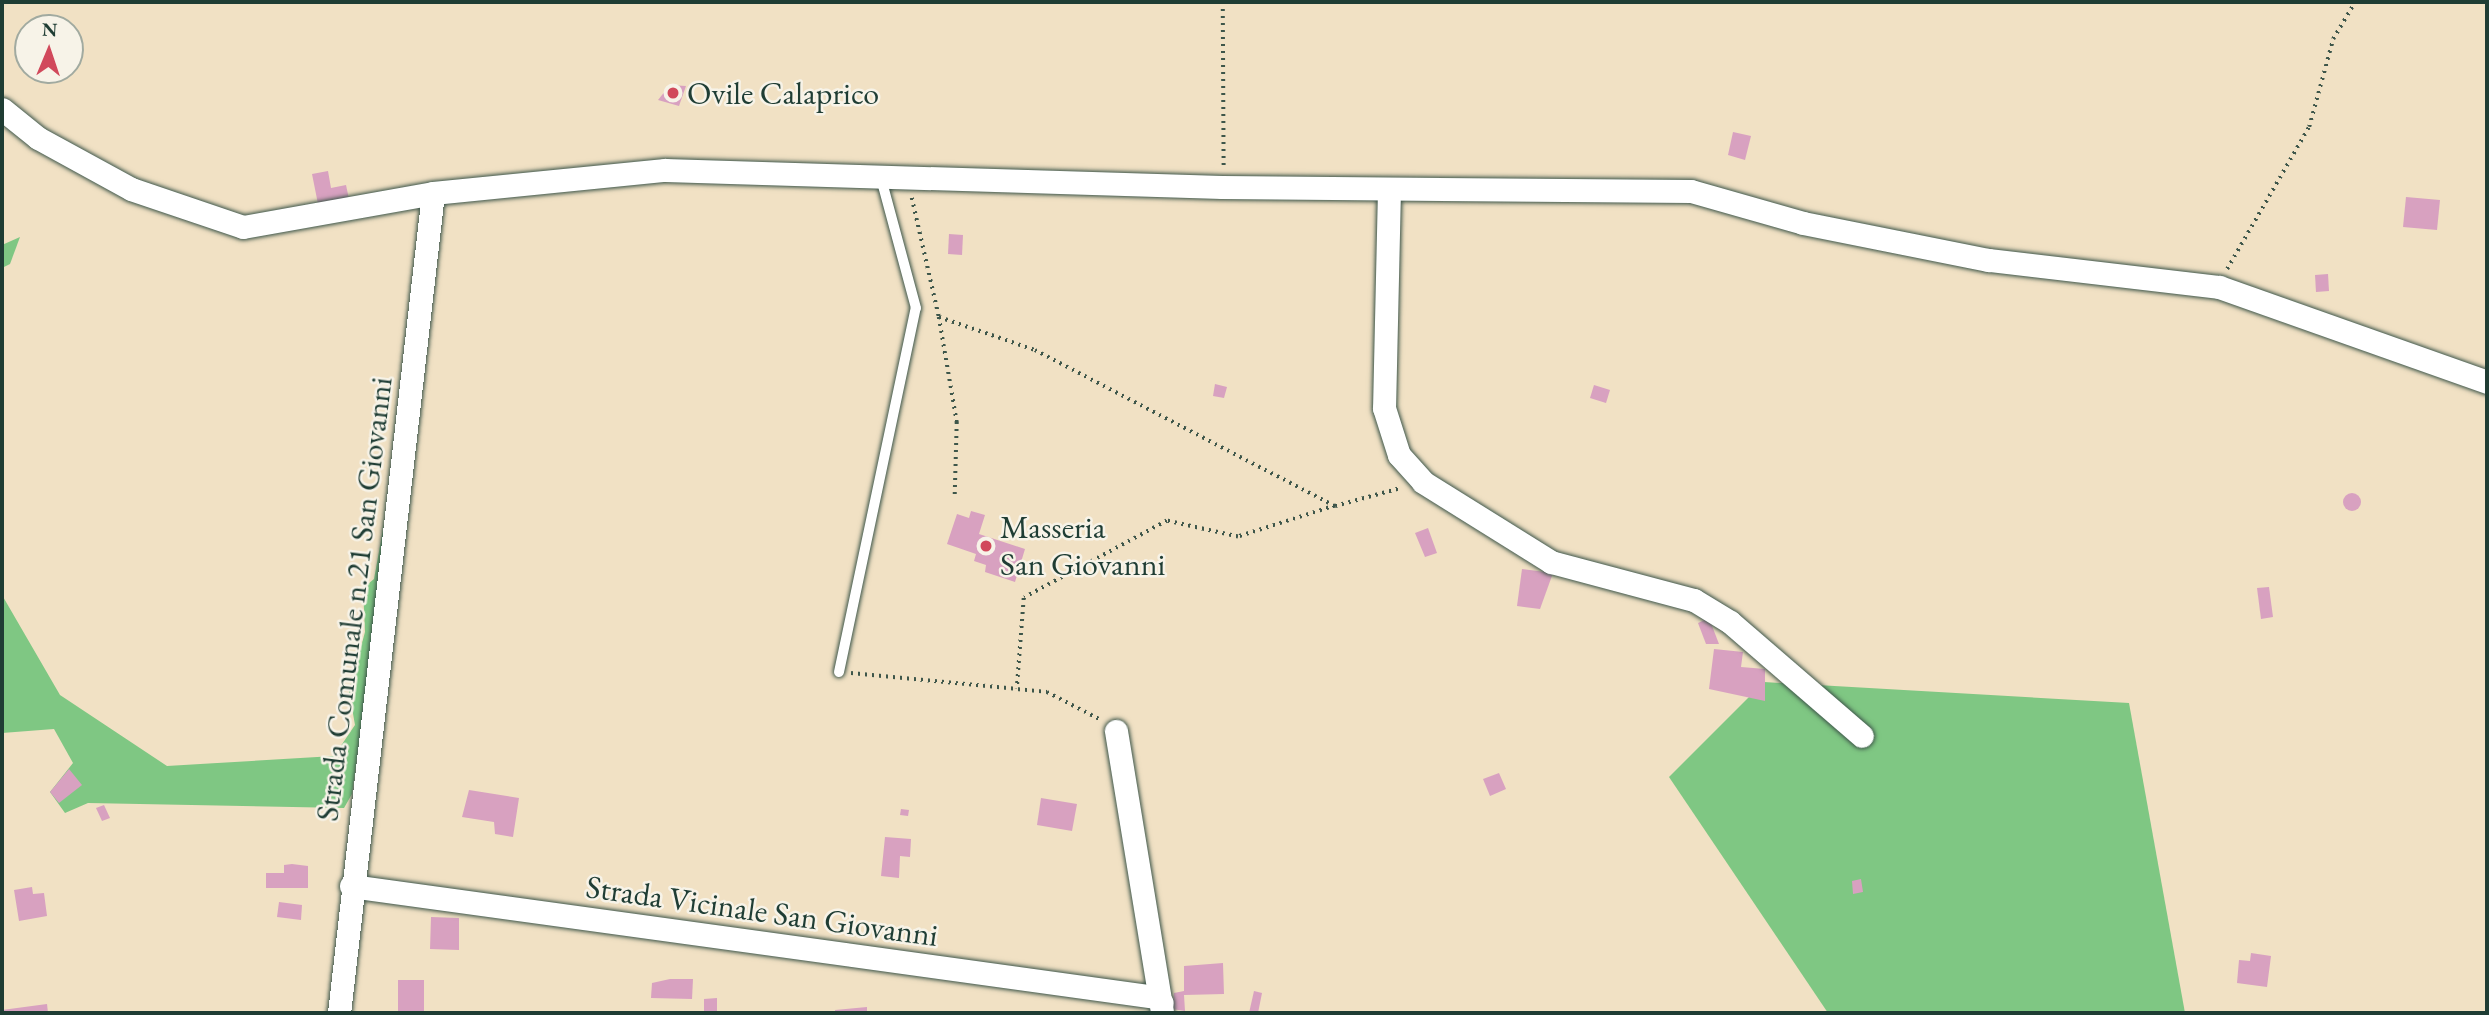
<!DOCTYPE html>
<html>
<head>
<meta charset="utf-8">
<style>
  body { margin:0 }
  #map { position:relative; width:2489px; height:1015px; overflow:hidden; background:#f1e1c4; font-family:"EB Garamond",serif }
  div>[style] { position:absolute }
  .green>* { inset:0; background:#7fc783 }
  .building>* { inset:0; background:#d8a1c0 }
  .round { border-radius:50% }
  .path>* { height:3.5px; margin-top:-1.75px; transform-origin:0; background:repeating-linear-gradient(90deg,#3e564a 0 2px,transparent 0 7px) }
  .roads { filter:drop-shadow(0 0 2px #3e564a) drop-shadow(0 0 2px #3e564a) }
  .lane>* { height:10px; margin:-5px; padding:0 5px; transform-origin:5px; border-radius:5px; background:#fff }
  .street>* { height:23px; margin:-11.5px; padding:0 11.5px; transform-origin:11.5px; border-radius:11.5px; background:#fff }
  .dots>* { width:19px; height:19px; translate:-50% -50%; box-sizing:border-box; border:4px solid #f7f3e8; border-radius:50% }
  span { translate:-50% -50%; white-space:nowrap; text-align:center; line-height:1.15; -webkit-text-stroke:5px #f7f3e8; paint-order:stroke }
  .poi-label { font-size:32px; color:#1f3d34 }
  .left { translate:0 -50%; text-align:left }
  .street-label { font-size:32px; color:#1f3d34 }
  .frame { position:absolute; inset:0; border:4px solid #1f3d34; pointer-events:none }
  .north { position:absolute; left:14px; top:14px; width:70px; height:70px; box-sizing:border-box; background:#f7f3e8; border:2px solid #a1aaa0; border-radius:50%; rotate:2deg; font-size:19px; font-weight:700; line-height:28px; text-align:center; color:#1f3d34 }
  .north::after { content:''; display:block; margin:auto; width:24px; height:32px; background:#d1495b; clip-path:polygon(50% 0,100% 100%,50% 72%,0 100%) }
</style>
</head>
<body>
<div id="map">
  <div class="green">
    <i style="clip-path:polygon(20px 237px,10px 264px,2px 268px,2px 245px)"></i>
    <i style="clip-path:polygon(403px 420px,352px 794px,344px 808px,88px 803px,65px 813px,50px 792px,73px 763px,54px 729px,2px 733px,2px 595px,60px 695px,167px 766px,334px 756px,355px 725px,349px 691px,365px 632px,363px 588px,374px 579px)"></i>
    <i style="clip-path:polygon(1764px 682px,2129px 703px,2185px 1013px,1828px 1013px,1669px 777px)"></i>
  </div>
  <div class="building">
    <i style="clip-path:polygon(670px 85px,686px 86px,679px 106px,658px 100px)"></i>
    <i style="clip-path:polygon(1733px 132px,1751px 136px,1745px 160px,1728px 155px)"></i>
    <i style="clip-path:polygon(328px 171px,331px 188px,346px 185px,349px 199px,318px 204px,312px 174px)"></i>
    <i style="clip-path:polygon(2406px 197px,2440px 200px,2437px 230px,2403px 227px)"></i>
    <i style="clip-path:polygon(949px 234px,963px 235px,962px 255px,948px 254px)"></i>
    <i style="clip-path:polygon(2328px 274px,2329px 291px,2316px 292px,2315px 275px)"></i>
    <i style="clip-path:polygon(1215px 384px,1227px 387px,1224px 398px,1213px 396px)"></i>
    <i style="clip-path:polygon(1594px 385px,1610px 390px,1606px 403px,1590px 398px)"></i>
    <i class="round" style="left:2343px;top:493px;width:18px;height:18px"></i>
    <i style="clip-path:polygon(971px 511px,985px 515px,979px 534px,1025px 549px,1015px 582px,985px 572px,986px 565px,974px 561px,976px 554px,947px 544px,957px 514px,969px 518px)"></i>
    <i style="clip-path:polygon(1428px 528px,1437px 553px,1425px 557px,1415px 533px)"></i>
    <i style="clip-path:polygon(1522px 569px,1553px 573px,1540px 609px,1517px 606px)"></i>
    <i style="clip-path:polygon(2269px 587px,2273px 617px,2261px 619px,2257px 588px)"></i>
    <i style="clip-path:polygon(1709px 618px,1719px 644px,1706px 644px,1698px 623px)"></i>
    <i style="clip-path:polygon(1714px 649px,1743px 652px,1741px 667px,1765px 669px,1765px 701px,1709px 689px)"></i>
    <i style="clip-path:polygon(69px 769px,82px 785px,59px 803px,50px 792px)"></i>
    <i style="clip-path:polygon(1499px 773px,1506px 789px,1490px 796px,1483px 779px)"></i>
    <i style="clip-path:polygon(469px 790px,519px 798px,513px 837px,495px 834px,494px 822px,462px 817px)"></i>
    <i style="clip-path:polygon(1041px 798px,1077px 804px,1072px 831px,1037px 825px)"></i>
    <i style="clip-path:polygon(104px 805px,110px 818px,102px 821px,96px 808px)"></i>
    <i style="clip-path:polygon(901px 809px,909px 810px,908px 816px,900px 815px)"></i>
    <i style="clip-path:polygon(885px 837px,911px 839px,910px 857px,900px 856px,899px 878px,881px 876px)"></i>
    <i style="clip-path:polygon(292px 864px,308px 866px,308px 888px,266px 888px,266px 873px,284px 873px,284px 865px)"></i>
    <i style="clip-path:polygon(1861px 879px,1863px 892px,1853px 894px,1852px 881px)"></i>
    <i style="clip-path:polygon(32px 887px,33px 894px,44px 893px,47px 916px,19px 921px,14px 890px)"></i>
    <i style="clip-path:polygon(279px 902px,302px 905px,301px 920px,277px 917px)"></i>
    <i style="clip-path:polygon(431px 917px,459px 918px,459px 950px,430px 949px)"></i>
    <i style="clip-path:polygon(2251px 953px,2271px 956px,2267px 987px,2237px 983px,2239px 960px,2250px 961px)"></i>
    <i style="clip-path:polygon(1223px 963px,1224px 994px,1184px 995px,1185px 1011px,1172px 1009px,1174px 993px,1184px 991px,1184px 966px)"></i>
    <i style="clip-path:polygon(670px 979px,693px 979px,692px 999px,651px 998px,652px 983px)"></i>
    <i style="clip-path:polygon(398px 980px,424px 980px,424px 1013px,398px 1013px)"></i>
    <i style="clip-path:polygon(1254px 991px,1262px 993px,1258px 1013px,1249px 1013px)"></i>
    <i style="clip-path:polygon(717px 998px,717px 1011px,704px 1012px,704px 999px)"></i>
    <i style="clip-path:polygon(47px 1004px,48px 1013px,2px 1013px,2px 1010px)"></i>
    <i style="clip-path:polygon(867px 1007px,867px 1013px,835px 1013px,835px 1010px)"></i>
  </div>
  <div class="path">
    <i style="left:1223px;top:2px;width:165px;rotate:89.7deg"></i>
    <i style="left:912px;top:198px;width:122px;rotate:77.2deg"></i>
    <i style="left:939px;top:317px;width:102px;rotate:19deg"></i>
    <i style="left:1035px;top:350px;width:338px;rotate:27.5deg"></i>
    <i style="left:1335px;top:506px;width:102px;rotate:162.3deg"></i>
    <i style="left:1238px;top:537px;width:73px;rotate:-167.3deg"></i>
    <i style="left:1167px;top:521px;width:162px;rotate:151.7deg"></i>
    <i style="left:1024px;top:598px;width:91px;rotate:94.4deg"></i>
    <i style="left:2227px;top:269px;width:164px;rotate:-60deg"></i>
    <i style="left:2309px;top:127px;width:91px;rotate:-74.7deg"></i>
    <i style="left:2333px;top:39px;width:43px;rotate:-59.3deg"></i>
    <i style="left:939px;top:317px;width:107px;rotate:80.3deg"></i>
    <i style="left:957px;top:422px;width:73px;rotate:91.6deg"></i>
    <i style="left:1335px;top:506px;width:68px;rotate:-15.3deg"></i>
    <i style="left:851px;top:673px;width:197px;rotate:5.5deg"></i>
    <i style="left:1047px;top:692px;width:61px;rotate:27.4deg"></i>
  </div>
  <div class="roads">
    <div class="lane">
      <i style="left:839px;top:672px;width:372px;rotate:-78.1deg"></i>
      <i style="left:916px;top:308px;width:138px;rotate:-105.1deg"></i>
    </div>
    <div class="street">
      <i style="left:2px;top:109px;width:46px;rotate:38.9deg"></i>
      <i style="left:38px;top:138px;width:106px;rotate:28.7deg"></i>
      <i style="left:131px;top:189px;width:118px;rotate:18.7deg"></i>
      <i style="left:243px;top:227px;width:193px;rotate:-10.1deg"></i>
      <i style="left:433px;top:193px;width:233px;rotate:-5.7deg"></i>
      <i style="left:665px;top:170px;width:557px;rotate:1.75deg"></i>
      <i style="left:1222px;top:187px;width:469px;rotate:0.5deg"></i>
      <i style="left:1691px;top:191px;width:116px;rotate:15.9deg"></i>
      <i style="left:1803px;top:223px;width:190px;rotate:11.3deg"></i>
      <i style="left:1989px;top:260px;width:232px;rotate:6.7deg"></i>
      <i style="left:2219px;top:287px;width:284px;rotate:19.5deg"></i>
      <i style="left:1389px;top:189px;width:219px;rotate:91.3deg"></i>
      <i style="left:1384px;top:408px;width:49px;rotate:72.3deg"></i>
      <i style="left:1399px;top:455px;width:36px;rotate:48deg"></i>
      <i style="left:1423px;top:482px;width:151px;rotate:32deg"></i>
      <i style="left:1551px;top:562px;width:148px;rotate:14.9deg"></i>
      <i style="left:1694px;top:600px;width:42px;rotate:31.4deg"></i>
      <i style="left:1730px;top:622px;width:174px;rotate:40.8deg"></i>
      <i style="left:1116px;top:731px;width:284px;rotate:80.7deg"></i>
      <i style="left:351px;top:886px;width:813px;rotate:7.85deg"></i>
      <i style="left:1156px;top:997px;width:8px;rotate:45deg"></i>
      <i style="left:339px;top:1013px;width:825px;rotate:-83.46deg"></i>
    </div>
  </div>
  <div class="dots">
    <i style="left:673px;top:93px;background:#d1495b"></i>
    <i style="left:986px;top:546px;background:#d1495b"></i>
  </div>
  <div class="poi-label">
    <span class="left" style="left:687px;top:93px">Ovile Calaprico</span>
    <span class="left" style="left:1000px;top:546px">Masseria<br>San Giovanni</span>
  </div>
  <div class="street-label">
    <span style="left:354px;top:599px;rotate:-83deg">Strada Comunale n.21 San Giovanni</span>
    <span style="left:762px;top:911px;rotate:8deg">Strada Vicinale San Giovanni</span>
  </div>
  <div class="frame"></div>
  <div class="north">N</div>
</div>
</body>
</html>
